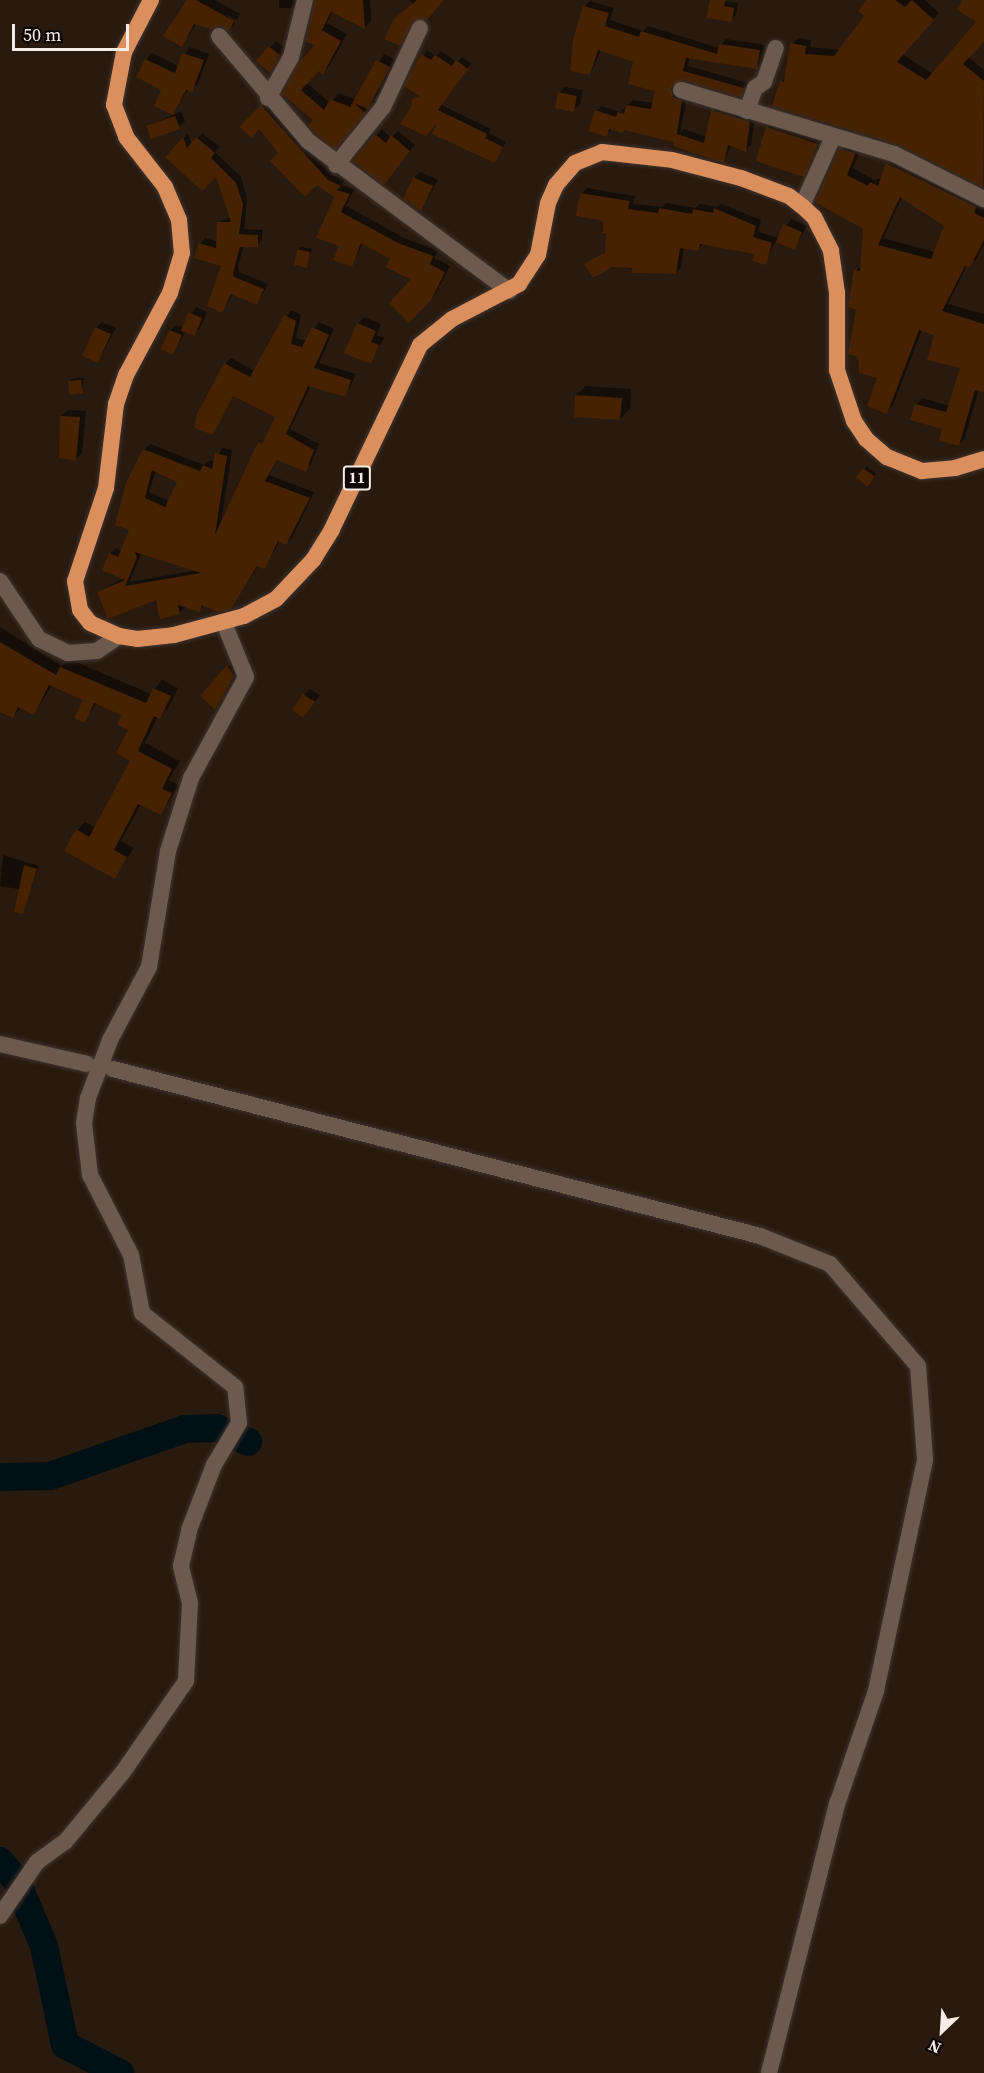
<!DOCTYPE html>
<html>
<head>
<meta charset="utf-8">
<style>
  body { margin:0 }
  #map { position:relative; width:984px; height:2073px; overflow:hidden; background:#281a0f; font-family:"Source Serif 4",serif }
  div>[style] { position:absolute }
  .shadow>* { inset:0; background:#0007 }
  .river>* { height:28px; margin:-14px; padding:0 14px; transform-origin:14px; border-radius:14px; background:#001014 }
  .building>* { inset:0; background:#462201 }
  .roads { filter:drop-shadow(0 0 2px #3f332e) drop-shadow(0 0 2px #3f332e) }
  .minor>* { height:16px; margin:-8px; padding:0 8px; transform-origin:8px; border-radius:8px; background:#6c5a4e }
  .trunk>* { height:16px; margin:-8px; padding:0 8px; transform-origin:8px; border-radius:8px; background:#db8f5d }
  span { translate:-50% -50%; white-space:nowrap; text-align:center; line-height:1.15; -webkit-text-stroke:4.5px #0c0603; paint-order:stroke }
  .shield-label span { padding:2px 4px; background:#0c0603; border:2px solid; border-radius:4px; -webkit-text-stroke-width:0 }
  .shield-label { font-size:15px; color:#f7ece5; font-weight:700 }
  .north { position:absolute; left:912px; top:2001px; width:60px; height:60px; -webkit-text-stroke:4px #0c0603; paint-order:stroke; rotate:205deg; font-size:16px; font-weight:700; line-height:24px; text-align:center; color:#f7ece5 }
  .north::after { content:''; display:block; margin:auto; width:21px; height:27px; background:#f7ece5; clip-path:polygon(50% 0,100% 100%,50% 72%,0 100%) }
  .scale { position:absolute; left:12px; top:24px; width:117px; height:27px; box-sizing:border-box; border:3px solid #f7ece5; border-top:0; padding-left:8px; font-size:18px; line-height:21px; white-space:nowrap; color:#f7ece5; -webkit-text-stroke:4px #0c0603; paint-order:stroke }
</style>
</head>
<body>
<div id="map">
  <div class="shadow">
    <i style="clip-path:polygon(187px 0,215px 0,240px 14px,237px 20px,225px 14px,235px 23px,229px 29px,222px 24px,197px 23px,182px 45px)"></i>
    <i style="clip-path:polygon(279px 0,299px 0,291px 8px,279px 8px)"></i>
    <i style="clip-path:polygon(316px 0,370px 0,371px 21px,365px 27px,333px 11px,327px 23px,347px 34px,330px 65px,323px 72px,319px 70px,307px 83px,330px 103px,339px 93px,356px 100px,384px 54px,396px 60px,374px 101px,342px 140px,284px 94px,318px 44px)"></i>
    <i style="clip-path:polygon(409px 0,443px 0,416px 18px,400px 45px,414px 4px)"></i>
    <i style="clip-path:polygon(711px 0,738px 3px,736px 15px,731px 20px)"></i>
    <i style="clip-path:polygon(868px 0,925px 0,939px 13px,902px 54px,933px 74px,978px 22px,965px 0,984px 0,984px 40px,968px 57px,984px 70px,982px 185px,781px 82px,787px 76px,792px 44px,798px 38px,811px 40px,810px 47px,840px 50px,866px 16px)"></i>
    <i style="clip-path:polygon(590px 1px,614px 8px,610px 20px,643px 31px,648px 26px,719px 48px,726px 39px,765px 45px,762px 62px,757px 67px,690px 57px,688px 66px,748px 83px,740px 95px,683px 78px,677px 82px,687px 96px,680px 133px,684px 129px,707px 137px,713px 111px,718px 105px,755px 116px,751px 145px,745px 150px,732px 145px,723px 161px,676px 141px,626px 128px,612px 129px,606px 135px,596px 111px,602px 106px,620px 112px,633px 100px,654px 103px,657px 90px,635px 61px,601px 50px,590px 74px,585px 6px)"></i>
    <i style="clip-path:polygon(276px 41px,285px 49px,270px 71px,258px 61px)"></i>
    <i style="clip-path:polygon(189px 47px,209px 54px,198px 84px,188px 89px,173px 113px,146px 60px,152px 53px,179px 66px)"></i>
    <i style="clip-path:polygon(427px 50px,436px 56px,441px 51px,457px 62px,462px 57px,471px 63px,441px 105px,491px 129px,489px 133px,506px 142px,494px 161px,440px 119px,413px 108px,419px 94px,406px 86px)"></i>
    <i style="clip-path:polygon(565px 87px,583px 90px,580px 104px,574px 110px,559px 93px)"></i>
    <i style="clip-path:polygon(265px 103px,333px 175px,345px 180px,341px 185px,354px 189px,346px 206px,404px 238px,438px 251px,434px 258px,450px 266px,436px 293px,409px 320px,414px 279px,391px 258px,363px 243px,352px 265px,341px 245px,336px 196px,280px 153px,260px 127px,242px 127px)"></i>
    <i style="clip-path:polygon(181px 111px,185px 121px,179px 127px,148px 127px)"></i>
    <i style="clip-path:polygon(774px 121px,823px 138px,803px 175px,758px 160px,768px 127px)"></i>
    <i style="clip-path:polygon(382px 129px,391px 138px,398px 131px,415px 145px,384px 183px,355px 161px)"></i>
    <i style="clip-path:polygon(188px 133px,192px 144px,202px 133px,220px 147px,215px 152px,241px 177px,247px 198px,244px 229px,263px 230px,262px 240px,257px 246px,244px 245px,238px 266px,239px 272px,268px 284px,257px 304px,233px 294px,222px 311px,223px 265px,200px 244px,205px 238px,218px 242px,219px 222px,231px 217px,217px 174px,167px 157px)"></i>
    <i style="clip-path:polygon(evenodd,847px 143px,861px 147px,853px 168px,874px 180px,882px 178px,894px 157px,982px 200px,979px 206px,984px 209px,984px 244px,976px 259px,967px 265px,948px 304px,984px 314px,984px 346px,922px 330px,893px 405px,887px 412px,858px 309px,856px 271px,862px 265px,864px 228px,817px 201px,847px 143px,902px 197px,945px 225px,935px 252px,883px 238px,902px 197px)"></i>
    <i style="clip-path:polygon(420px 172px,438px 180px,421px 209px,414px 178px)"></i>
    <i style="clip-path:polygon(587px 188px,635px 196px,633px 204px,662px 207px,666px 203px,695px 208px,700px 204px,717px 207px,721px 204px,761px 220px,758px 232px,779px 238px,791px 219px,807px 226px,794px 248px,776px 240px,765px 263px,756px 253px,704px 243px,699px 249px,684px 247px,681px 267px,676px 273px,586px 264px,607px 250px,608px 231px,605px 219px,581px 194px)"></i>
    <i style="clip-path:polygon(301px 247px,312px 249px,306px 266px,298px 250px)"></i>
    <i style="clip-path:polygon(196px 307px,207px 312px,200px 328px,194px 335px,186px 331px,173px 353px,170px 331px,177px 325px,184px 327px)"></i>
    <i style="clip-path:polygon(evenodd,291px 310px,301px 315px,296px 338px,306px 341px,319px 322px,334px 329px,319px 363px,356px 374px,346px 396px,311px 385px,290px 429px,319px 444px,311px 464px,305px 470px,278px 459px,269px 475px,314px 492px,292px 538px,286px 543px,280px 541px,264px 568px,259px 565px,230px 607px,205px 605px,200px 610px,186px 606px,179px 613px,157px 598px,98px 592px,124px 578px,110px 554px,116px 548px,122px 551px,131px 529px,144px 450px,150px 444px,204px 465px,210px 460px,215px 462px,222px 448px,232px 450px,221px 524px,277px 416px,236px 389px,213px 434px,225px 364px,231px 358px,255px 371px,291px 310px,156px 470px,179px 481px,169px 501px,149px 492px,156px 470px,291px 310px,142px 552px,198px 570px,129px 582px,142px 552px)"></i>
    <i style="clip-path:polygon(364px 317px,381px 324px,377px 335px,384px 338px,370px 362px,358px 324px)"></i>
    <i style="clip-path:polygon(102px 322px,116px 328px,98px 362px,96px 328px)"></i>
    <i style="clip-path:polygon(984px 362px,984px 391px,979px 389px,965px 438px,959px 444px,916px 405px,922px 398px,950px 406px)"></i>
    <i style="clip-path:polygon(84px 378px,82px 392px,69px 382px,72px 379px)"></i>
    <i style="clip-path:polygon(586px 386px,631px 389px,630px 409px,620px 419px,576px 395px)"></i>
    <i style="clip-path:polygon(68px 410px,86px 411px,82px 453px,76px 459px,61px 416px)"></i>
    <i style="clip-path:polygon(867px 466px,876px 474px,870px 482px,858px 477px)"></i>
    <i style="clip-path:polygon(0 627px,62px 666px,69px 659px,151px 694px,162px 680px,178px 688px,168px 709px,158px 716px,145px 743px,180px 761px,169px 780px,179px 785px,161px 814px,141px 804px,121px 841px,134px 848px,114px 877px,77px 830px,85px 822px,96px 828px,132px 760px,130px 730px,123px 714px,97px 703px,84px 721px,85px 699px,52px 685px,34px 714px,22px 707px,13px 716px,0 710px)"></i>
    <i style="clip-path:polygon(233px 661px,239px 671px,215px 708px,203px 696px)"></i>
    <i style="clip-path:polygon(310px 689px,320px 695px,303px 716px,304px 695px)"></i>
    <i style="clip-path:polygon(3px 855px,39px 866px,30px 891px,0 886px)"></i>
  </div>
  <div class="river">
    <i style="left:0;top:1477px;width:50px;rotate:-1.1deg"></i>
    <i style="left:50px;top:1476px;width:143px;rotate:-19.2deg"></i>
    <i style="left:185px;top:1429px;width:32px;rotate:-2deg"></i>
    <i style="left:217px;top:1428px;width:34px;rotate:24deg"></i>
    <i style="left:0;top:1861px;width:25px;rotate:50deg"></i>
    <i style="left:16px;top:1880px;width:72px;rotate:67deg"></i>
    <i style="left:44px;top:1946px;width:101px;rotate:78deg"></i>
    <i style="left:65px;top:2045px;width:62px;rotate:27deg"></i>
  </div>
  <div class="building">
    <i style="clip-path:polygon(187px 0,196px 0,234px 21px,229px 31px,222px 26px,211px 29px,194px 24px,182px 47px,163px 36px)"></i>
    <i style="clip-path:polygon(315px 0,363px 0,365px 29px,331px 12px,322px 30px,341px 41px,323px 74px,319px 71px,301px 90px,324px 110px,330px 99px,350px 107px,376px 60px,390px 67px,368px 109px,354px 103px,365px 113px,336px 149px,315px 133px,308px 125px,313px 120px,282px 94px,301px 60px,315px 45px,306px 42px)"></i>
    <i style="clip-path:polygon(417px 0,444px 0,427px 20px,414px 20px,400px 46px,384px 39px,394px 19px)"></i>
    <i style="clip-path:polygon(710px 0,726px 0,724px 6px,734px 8px,732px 22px,706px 18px)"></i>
    <i style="clip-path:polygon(866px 0,895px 0,905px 7px,912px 0,934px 20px,897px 62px,926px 80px,976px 22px,957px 10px,963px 0,984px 0,984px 42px,963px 64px,984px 81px,983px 187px,897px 144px,772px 106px,780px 81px,784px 82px,790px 43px,806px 46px,805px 54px,834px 56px,864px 16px,858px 11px)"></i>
    <i style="clip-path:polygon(583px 6px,609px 13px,605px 26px,639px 37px,641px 31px,717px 54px,719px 44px,760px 50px,757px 69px,686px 58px,683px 71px,744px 88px,741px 97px,683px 80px,671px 88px,673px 97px,682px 101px,676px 139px,677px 134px,704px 143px,711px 110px,750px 122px,746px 152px,728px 145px,724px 163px,673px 146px,674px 142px,624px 130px,623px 133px,609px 129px,607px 137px,588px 131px,595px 110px,616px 117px,618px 112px,624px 114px,626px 105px,651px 109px,655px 91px,628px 84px,633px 62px,598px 50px,590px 75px,570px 71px,573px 40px)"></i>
    <i style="clip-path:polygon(268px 46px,280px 55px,270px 73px,256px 61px)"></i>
    <i style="clip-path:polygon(182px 53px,204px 60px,192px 92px,186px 90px,173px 115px,154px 106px,161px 90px,136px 77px,145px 59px,175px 73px)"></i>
    <i style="clip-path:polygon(421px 54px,431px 60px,435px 55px,452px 66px,456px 60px,468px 69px,438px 110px,487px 134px,485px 138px,503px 147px,495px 163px,432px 134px,437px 123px,426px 136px,400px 124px,411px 107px,412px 99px,419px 96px,404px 86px)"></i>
    <i style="clip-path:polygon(558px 92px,577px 96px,574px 112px,555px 108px)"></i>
    <i style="clip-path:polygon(261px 105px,328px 180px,341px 186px,337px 190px,350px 194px,341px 212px,398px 243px,433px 256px,430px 264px,445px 272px,431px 300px,409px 323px,389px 303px,411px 279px,385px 267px,390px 259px,361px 243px,352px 267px,333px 260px,339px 246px,316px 238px,334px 197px,317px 185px,305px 197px,270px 161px,278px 153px,259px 129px,252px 138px,239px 127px)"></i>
    <i style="clip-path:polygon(175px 116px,180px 129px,151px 139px,146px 126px)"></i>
    <i style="clip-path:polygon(766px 127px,818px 144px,804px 177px,756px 161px)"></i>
    <i style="clip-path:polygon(375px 134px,386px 143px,391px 135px,410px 151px,384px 185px,353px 161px)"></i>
    <i style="clip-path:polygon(183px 137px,187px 148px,196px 137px,215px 153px,211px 158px,236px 183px,243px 204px,239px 234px,258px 235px,258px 247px,240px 247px,233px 273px,234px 277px,264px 289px,257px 305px,231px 294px,222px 313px,207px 306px,221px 266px,194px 258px,198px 243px,216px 248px,217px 222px,231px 222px,216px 177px,202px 191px,165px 157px)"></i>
    <i style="clip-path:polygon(evenodd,839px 149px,856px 153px,847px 175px,868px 186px,870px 182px,878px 186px,886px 163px,976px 207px,974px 213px,984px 218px,984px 240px,970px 267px,965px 266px,942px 311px,984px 324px,984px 392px,975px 390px,959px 446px,939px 440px,942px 429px,910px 420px,915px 404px,946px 412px,960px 368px,927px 360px,934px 335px,919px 330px,887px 414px,867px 406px,877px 378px,859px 373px,858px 357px,848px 354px,856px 310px,848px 307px,854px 270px,860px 271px,863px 229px,815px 202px,839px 149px,900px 197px,944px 226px,931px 259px,878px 245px,900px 197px)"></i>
    <i style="clip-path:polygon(413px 177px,433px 186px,421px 211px,403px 199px)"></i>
    <i style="clip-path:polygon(580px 193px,630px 201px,628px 209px,658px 213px,659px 208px,692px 214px,693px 209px,713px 213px,714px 208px,756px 226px,753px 237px,772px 243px,766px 265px,752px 261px,754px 254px,700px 244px,699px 251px,680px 248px,676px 274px,632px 273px,632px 268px,612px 267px,593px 278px,584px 264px,605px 252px,606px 233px,603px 233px,603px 221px,576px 216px)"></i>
    <i style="clip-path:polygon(783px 224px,802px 232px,795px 250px,776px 242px)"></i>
    <i style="clip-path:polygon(297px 249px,310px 252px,307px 268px,294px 265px)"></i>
    <i style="clip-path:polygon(188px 312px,202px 318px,195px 336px,181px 331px)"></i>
    <i style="clip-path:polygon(evenodd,284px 315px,296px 321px,291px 344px,302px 347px,312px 327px,329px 335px,314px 368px,351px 380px,346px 397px,308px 386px,286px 434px,314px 450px,306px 472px,277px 460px,265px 481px,310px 498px,286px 545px,278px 541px,265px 569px,257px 566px,231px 609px,217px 612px,202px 605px,200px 612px,178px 605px,180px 614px,160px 619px,156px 600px,108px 619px,97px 592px,125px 580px,102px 570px,109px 553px,118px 557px,129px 530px,115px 525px,126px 483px,143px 449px,200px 471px,203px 465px,212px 469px,215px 453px,227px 456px,215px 535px,258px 442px,262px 444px,275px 417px,233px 396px,213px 435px,194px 428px,197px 414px,224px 363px,250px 377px,284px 315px,152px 470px,177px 482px,165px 507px,145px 498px,152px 470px,284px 315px,135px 552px,160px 560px,201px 573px,125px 586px,137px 558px,135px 552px)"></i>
    <i style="clip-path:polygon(357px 323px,376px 331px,371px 342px,379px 345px,371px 364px,344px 353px)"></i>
    <i style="clip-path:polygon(95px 327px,111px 334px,98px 363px,82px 356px)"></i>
    <i style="clip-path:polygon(169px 330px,182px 335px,173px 355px,161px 349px)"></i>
    <i style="clip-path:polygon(81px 380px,83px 393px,69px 395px,68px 381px)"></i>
    <i style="clip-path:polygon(575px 395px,622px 398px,620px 420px,574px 417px)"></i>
    <i style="clip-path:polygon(60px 416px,80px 417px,76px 461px,59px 458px)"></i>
    <i style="clip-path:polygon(863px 468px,875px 477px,867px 487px,856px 477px)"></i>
    <i style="clip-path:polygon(0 642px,56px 675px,60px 667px,146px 703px,153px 688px,171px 696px,160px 719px,154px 716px,138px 751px,172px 769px,162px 789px,172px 793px,161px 815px,138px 804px,114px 850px,127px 857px,115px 879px,64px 851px,76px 829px,89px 837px,130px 761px,116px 753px,128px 730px,117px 725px,121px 715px,94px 703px,85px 723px,74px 718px,83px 700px,49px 685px,34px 715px,18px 707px,13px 718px,0 712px)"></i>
    <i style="clip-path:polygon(227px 665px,234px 676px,215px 710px,200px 696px)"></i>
    <i style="clip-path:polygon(303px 694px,315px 702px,303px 718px,292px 710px)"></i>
    <i style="clip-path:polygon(24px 865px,37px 869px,23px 914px,14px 912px)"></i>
  </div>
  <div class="roads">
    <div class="minor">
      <i style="left:219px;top:36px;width:138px;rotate:49.7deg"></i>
      <i style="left:308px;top:141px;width:251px;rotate:36.7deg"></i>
      <i style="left:681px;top:90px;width:222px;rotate:16.7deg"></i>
      <i style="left:894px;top:154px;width:101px;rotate:26.6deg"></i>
      <i style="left:268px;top:98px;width:47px;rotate:-60.7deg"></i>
      <i style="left:291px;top:57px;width:59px;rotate:-76.2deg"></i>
      <i style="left:747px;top:111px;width:24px;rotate:-71deg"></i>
      <i style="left:755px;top:88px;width:11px;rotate:-34deg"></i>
      <i style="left:764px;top:82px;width:36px;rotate:-71deg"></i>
      <i style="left:336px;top:165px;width:75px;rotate:-51deg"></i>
      <i style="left:383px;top:107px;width:87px;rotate:-64.9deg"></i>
      <i style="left:802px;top:206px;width:76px;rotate:-65.8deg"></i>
      <i style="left:0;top:581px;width:70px;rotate:56.1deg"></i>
      <i style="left:39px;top:639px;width:32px;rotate:26deg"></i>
      <i style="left:68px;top:653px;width:29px;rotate:-4deg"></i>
      <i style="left:97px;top:651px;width:27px;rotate:-34deg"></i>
      <i style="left:0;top:1044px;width:89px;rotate:12.9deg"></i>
      <i style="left:113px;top:1069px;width:668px;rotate:14.47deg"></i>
      <i style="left:760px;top:1236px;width:75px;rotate:21.8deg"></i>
      <i style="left:830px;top:1264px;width:135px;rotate:49.2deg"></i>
      <i style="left:918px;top:1366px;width:94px;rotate:85.7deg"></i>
      <i style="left:925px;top:1460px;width:236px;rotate:102deg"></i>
      <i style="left:876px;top:1691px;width:120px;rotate:109deg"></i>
      <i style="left:837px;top:1804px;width:277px;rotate:104.2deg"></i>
      <i style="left:0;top:1916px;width:65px;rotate:-55.6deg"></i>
      <i style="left:37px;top:1862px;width:34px;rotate:-36deg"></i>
      <i style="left:65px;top:1842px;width:91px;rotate:-50.4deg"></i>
      <i style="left:123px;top:1772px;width:111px;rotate:-55.3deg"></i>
      <i style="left:186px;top:1681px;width:78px;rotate:-87.1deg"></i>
      <i style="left:190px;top:1603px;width:38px;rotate:-104deg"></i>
      <i style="left:181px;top:1566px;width:37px;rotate:-77deg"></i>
      <i style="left:189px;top:1530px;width:70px;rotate:-69deg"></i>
      <i style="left:214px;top:1465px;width:49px;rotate:-59.2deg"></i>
      <i style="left:239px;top:1423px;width:36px;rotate:-96deg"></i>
      <i style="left:235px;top:1387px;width:119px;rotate:-141.5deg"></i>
      <i style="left:142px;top:1313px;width:59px;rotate:-100.7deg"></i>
      <i style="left:131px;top:1255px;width:90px;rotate:-117.1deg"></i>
      <i style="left:90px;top:1175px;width:52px;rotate:-96.6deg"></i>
      <i style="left:84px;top:1123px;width:25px;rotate:-81deg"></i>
      <i style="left:88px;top:1098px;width:62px;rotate:-69.2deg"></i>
      <i style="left:110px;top:1040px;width:83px;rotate:-61.9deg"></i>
      <i style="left:149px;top:967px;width:118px;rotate:-80.7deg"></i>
      <i style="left:168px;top:851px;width:77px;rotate:-72.5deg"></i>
      <i style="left:191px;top:778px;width:115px;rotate:-61.4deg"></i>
      <i style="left:246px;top:677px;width:58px;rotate:-112.2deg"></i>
    </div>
    <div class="trunk">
      <i style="left:151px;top:0;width:59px;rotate:117.4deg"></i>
      <i style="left:124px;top:52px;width:54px;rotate:100.7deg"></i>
      <i style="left:114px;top:105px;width:34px;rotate:69deg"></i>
      <i style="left:126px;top:137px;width:63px;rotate:52deg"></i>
      <i style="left:165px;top:187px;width:36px;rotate:67deg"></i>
      <i style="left:179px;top:220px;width:33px;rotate:85deg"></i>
      <i style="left:182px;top:253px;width:42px;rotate:106.7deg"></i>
      <i style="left:170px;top:293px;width:93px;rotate:118.2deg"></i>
      <i style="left:126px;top:375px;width:31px;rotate:109deg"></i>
      <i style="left:116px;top:404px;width:85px;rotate:96.8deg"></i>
      <i style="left:106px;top:488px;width:98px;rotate:108.4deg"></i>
      <i style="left:75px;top:581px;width:29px;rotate:80deg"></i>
      <i style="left:80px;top:610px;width:16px;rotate:52deg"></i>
      <i style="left:90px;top:623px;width:32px;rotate:24deg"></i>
      <i style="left:119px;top:636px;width:18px;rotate:9deg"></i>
      <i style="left:137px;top:639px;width:37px;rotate:-6deg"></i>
      <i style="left:174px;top:635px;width:73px;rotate:-15.2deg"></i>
      <i style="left:244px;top:616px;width:36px;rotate:-28deg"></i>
      <i style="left:276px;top:599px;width:54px;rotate:-46.5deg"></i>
      <i style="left:313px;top:560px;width:36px;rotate:-58deg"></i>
      <i style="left:332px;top:529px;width:204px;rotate:-64.4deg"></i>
      <i style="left:420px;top:345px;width:41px;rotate:-39.1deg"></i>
      <i style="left:452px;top:319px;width:76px;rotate:-27.6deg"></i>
      <i style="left:519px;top:284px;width:35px;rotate:-57deg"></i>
      <i style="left:538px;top:255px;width:53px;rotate:-79.1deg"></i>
      <i style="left:548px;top:203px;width:20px;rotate:-66deg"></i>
      <i style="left:556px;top:185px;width:29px;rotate:-49deg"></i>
      <i style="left:575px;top:163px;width:29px;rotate:-22deg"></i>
      <i style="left:602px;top:152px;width:70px;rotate:6.5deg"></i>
      <i style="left:672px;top:160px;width:71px;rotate:14.6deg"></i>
      <i style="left:741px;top:178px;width:51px;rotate:20.6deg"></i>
      <i style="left:789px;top:196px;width:16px;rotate:38deg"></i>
      <i style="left:802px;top:206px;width:16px;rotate:43deg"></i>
      <i style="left:814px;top:217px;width:38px;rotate:63deg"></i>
      <i style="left:831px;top:251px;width:42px;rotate:81.9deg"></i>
      <i style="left:837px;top:293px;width:77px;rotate:90deg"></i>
      <i style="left:837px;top:370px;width:54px;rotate:71.6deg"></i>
      <i style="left:854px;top:421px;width:22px;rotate:56deg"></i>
      <i style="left:866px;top:439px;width:28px;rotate:41deg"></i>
      <i style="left:887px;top:457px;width:38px;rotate:22deg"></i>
      <i style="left:922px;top:471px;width:33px;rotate:-5deg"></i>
      <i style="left:955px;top:468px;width:30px;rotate:-17deg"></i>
    </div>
  </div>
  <div class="shield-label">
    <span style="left:357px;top:478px">11</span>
  </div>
  <div class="north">N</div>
  <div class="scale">50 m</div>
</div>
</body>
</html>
